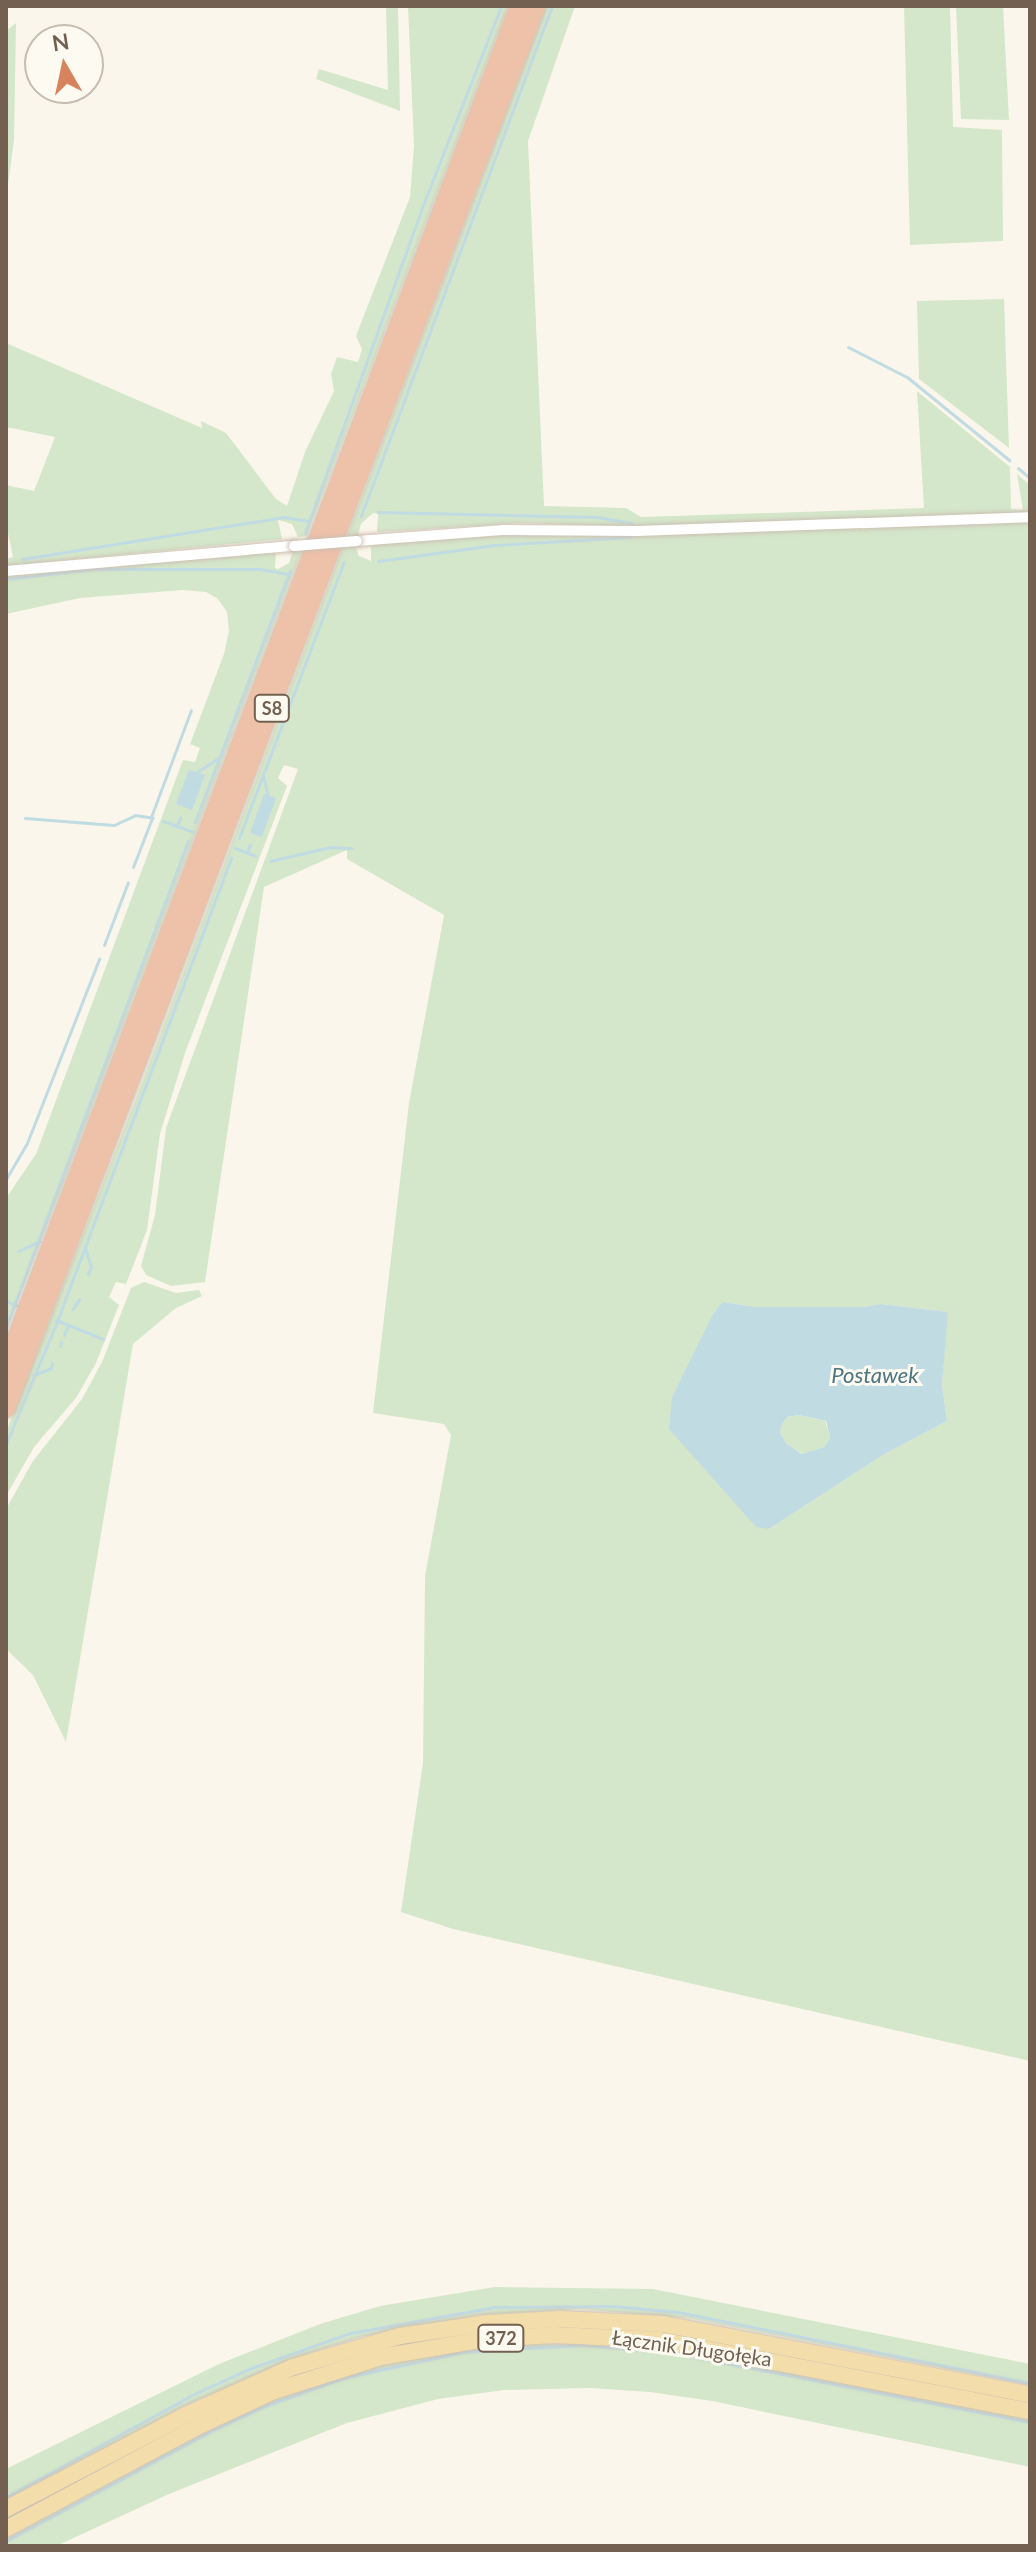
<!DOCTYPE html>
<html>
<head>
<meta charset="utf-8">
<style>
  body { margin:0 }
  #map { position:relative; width:1036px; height:2552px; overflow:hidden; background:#fbf6eb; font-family:Lato,sans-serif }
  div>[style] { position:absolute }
  .green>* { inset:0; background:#d4e7ca }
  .water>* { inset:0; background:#c1dbe3 }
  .stream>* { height:3px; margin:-1.5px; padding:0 1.5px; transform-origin:1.5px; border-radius:1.5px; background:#c1dbe3 }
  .roads { filter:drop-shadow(0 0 2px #ccbfb2) drop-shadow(0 0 2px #ccbfb2) }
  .minor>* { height:10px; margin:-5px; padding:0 5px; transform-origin:5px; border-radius:5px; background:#fff }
  .primary>* { height:16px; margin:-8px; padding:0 8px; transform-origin:8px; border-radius:8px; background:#f2ddab }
  .motorway>* { height:18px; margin:-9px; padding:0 9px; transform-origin:9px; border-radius:9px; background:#eec1a9 }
  .bridges { filter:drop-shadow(0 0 2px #ccbfb2) drop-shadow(0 0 2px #ccbfb2) }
  .minor-bridge>* { height:10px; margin:-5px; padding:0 5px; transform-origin:5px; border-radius:5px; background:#fff }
  span { translate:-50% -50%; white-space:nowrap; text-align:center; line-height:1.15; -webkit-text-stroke:6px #fdfaf1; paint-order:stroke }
  .shield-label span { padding:2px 6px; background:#fdfaf1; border:2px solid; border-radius:6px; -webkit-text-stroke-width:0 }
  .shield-label { font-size:18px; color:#746050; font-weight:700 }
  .street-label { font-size:20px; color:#746050 }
  .water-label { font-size:22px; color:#4c7684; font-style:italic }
  .frame { position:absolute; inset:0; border:8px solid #746050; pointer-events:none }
  .north { position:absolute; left:24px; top:24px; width:80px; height:80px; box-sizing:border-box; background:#fdfaf1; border:2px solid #c6bcb1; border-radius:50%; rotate:351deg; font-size:22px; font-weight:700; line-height:32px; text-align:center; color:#746050 }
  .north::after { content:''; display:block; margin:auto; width:28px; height:36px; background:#d7835d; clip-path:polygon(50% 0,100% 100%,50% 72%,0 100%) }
</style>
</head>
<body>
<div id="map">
  <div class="green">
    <i style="clip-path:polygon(386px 6px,398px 6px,400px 111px,316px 79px,319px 69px,388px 90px)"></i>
    <i style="clip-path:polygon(408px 6px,508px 6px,307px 536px,298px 537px,292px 524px,278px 520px,282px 539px,6px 566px,6px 559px,13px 557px,6px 524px,6px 485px,34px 491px,55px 437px,6px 427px,6px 343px,202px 428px,201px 421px,226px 433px,276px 499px,287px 506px,305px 452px,334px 391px,331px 374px,337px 357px,358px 362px,362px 349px,356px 336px,410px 197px,414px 146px)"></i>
    <i style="clip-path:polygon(evenodd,546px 6px,575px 6px,528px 141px,544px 506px,626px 508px,641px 517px,924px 508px,917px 391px,1010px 467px,1011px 509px,1023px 510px,1017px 474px,1030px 485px,1030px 2061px,453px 1929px,401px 1912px,423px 1763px,425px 1576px,451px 1435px,444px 1424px,373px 1413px,409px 1103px,444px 915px,347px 859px,347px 850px,264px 887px,205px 1282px,171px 1286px,146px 1275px,141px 1266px,155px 1215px,166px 1128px,298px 769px,284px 765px,278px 778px,287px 786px,185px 1053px,160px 1134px,147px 1230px,126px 1284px,116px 1282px,109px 1297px,119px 1305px,96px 1363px,76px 1398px,34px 1447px,6px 1496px,6px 1432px,137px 1096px,546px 6px,373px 513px,378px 514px,377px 532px,520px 523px,636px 527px,371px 544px,371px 561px,359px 556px,355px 546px,361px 524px,373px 513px,546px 6px,723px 1302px,756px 1307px,863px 1307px,881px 1304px,947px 1312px,942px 1385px,947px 1421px,883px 1455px,769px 1529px,723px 1302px)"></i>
    <i style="clip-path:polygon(904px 6px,950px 6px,953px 127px,1002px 130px,1003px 241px,910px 245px)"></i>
    <i style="clip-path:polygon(956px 6px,1003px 6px,1009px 120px,961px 119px)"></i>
    <i style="clip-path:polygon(16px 23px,14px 140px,6px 200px,6px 31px)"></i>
    <i style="clip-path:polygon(1004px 299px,1009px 448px,919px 379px,917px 301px)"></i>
    <i style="clip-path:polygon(302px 550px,64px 1182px,6px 1332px,6px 1198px,36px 1154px,183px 760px,195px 762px,200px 748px,190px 744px,224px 654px,229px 631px,227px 612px,218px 599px,206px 592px,183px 590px,80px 598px,6px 614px,6px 575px,276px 552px,275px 568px,278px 569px,289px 563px,293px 551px)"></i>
    <i style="clip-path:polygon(144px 1282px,176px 1293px,199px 1290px,202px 1296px,176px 1308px,133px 1344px,66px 1742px,33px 1675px,6px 1649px,6px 1509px,33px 1461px,82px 1399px,102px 1362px,131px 1288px)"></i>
    <i style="clip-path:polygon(799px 1415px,825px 1421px,830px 1438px,824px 1447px,803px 1454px,786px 1443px,780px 1432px,782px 1425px,787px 1417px)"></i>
    <i style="clip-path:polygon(495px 2287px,653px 2289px,1030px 2364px,1030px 2385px,688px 2318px,579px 2309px,479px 2315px,360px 2337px,297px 2357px,184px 2406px,6px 2501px,6px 2469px,219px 2364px,320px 2324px,380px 2306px)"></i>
    <i style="clip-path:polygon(527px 2343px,659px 2347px,1030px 2418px,1030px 2467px,712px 2401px,650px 2392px,590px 2388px,504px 2390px,438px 2399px,347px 2423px,169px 2494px,56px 2546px,6px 2546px,6px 2537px,174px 2447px,286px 2394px,383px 2364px,472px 2348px)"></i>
  </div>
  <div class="water">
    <i style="clip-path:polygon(189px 770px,205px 775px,192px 810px,176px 804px)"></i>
    <i style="clip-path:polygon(264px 794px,276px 798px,262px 837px,250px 833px)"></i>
    <i style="clip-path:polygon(evenodd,723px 1302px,756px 1307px,863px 1307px,881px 1304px,948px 1312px,942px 1385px,947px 1421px,883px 1455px,769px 1529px,756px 1527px,669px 1429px,672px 1397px,713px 1314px,723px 1302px,799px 1415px,826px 1421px,830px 1438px,824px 1447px,802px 1454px,786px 1443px,780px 1432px,782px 1425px,787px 1417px,799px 1415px)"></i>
  </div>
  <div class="stream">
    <i style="left:848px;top:347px;width:66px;rotate:27deg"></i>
    <i style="left:907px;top:377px;width:132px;rotate:39.1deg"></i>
    <i style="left:1018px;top:468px;width:16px;rotate:40deg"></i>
    <i style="left:378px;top:512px;width:219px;rotate:1.3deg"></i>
    <i style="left:597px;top:517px;width:36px;rotate:10deg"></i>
    <i style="left:361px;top:516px;width:545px;rotate:-69.47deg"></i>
    <i style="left:305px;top:533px;width:359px;rotate:-70.2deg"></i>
    <i style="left:427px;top:195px;width:203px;rotate:-68.6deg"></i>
    <i style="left:22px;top:559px;width:264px;rotate:-9.1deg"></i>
    <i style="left:283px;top:517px;width:26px;rotate:9deg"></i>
    <i style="left:378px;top:561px;width:118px;rotate:-7.8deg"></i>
    <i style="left:495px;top:545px;width:135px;rotate:-3.4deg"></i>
    <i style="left:6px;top:579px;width:88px;rotate:-6.6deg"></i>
    <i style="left:93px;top:569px;width:167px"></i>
    <i style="left:260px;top:569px;width:28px;rotate:10deg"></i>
    <i style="left:197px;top:772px;width:27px;rotate:-33deg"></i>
    <i style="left:263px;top:775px;width:22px;rotate:77deg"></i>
    <i style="left:151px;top:817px;width:114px;rotate:-69.5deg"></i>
    <i style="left:25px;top:818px;width:89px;rotate:4.5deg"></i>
    <i style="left:114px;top:825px;width:23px;rotate:-25deg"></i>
    <i style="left:135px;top:815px;width:18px;rotate:9deg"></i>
    <i style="left:163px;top:821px;width:32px;rotate:20deg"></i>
    <i style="left:195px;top:822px;width:269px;rotate:-69.3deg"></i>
    <i style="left:177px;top:826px;width:9px;rotate:-69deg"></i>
    <i style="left:239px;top:838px;width:295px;rotate:-69.2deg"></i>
    <i style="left:235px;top:848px;width:22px;rotate:21deg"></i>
    <i style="left:247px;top:852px;width:8px;rotate:-67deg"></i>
    <i style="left:270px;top:861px;width:62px;rotate:-13.1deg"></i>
    <i style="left:330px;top:847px;width:22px;rotate:3deg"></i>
    <i style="left:133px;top:867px;width:53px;rotate:-68.8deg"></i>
    <i style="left:104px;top:945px;width:67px;rotate:-69.1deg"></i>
    <i style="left:6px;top:1179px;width:42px;rotate:-59.7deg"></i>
    <i style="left:27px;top:1143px;width:198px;rotate:-68.6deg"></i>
    <i style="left:85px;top:1249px;width:18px;rotate:71deg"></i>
    <i style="left:91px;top:1266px;width:9px;rotate:111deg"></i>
    <i style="left:18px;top:1251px;width:24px;rotate:-24deg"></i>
    <i style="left:6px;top:1301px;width:11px;rotate:22deg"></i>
    <i style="left:73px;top:1309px;width:12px;rotate:-59deg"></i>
    <i style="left:56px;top:1320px;width:51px;rotate:22deg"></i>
    <i style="left:6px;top:1327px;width:519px;rotate:-69.47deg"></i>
    <i style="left:64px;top:1335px;width:11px;rotate:-68deg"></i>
    <i style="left:60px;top:1346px;width:4px;rotate:-76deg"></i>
    <i style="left:34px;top:1375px;width:18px;rotate:-22deg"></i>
    <i style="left:51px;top:1368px;width:5px;rotate:-79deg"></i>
    <i style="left:6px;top:1444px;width:130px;rotate:-67.4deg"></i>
    <i style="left:56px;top:1324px;width:498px;rotate:-69.4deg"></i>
    <i style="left:6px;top:2497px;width:217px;rotate:-28.7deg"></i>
    <i style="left:196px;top:2393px;width:60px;rotate:-24.4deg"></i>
    <i style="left:251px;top:2368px;width:105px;rotate:-19.5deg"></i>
    <i style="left:350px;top:2333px;width:147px;rotate:-10.2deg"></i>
    <i style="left:495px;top:2307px;width:118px;rotate:-0.5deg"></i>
    <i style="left:613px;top:2306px;width:65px;rotate:5.3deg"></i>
    <i style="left:678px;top:2312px;width:359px;rotate:11.4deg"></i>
    <i style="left:6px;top:2541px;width:233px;rotate:-28.2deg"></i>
    <i style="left:211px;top:2431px;width:60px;rotate:-24.8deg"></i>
    <i style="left:265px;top:2406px;width:83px;rotate:-19.7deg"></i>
    <i style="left:343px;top:2378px;width:123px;rotate:-12.2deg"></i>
    <i style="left:463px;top:2352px;width:119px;rotate:-3.4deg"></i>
    <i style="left:582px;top:2345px;width:87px;rotate:4.6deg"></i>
    <i style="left:669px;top:2352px;width:368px;rotate:11deg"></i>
  </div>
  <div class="roads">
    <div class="minor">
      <i style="left:357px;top:541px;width:145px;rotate:-4.3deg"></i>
      <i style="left:502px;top:530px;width:135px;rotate:0.4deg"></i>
      <i style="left:637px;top:531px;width:393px;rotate:-2deg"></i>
      <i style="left:6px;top:571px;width:289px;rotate:-5deg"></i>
    </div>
    <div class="primary">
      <i style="left:6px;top:2509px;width:205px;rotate:-27.6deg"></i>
      <i style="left:188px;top:2414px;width:115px;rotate:-24.1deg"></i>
      <i style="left:293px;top:2367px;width:111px;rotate:-16.2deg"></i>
      <i style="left:400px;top:2336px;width:89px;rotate:-8.4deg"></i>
      <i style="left:488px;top:2323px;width:72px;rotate:-3.2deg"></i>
      <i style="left:560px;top:2319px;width:103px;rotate:2.8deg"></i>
      <i style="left:663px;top:2324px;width:374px;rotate:10.9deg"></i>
      <i style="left:6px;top:2529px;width:214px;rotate:-28.1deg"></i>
      <i style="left:195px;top:2428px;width:87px;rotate:-25.1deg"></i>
      <i style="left:274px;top:2391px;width:112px;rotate:-17.6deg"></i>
      <i style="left:381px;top:2357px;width:107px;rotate:-9.7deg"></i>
      <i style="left:486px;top:2339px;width:69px;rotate:-3.3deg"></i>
      <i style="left:555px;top:2335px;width:105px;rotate:2.7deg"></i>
      <i style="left:660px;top:2340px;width:377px;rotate:10.9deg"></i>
    </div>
    <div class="motorway">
      <i style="left:6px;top:1366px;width:1454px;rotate:-69.33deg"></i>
      <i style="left:6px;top:1408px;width:1499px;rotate:-69.29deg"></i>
    </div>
  </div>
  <div class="bridges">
    <div class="minor-bridge">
      <i style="left:294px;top:546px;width:63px;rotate:-4.5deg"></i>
    </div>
  </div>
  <div class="shield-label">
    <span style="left:272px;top:708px">S8</span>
    <span style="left:501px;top:2338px">372</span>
  </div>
  <div class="street-label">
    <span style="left:692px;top:2348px;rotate:8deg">Łącznik Długołęka</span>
  </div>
  <div class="water-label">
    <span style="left:875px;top:1375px">Postawek</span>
  </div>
  <div class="frame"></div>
  <div class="north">N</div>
</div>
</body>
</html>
